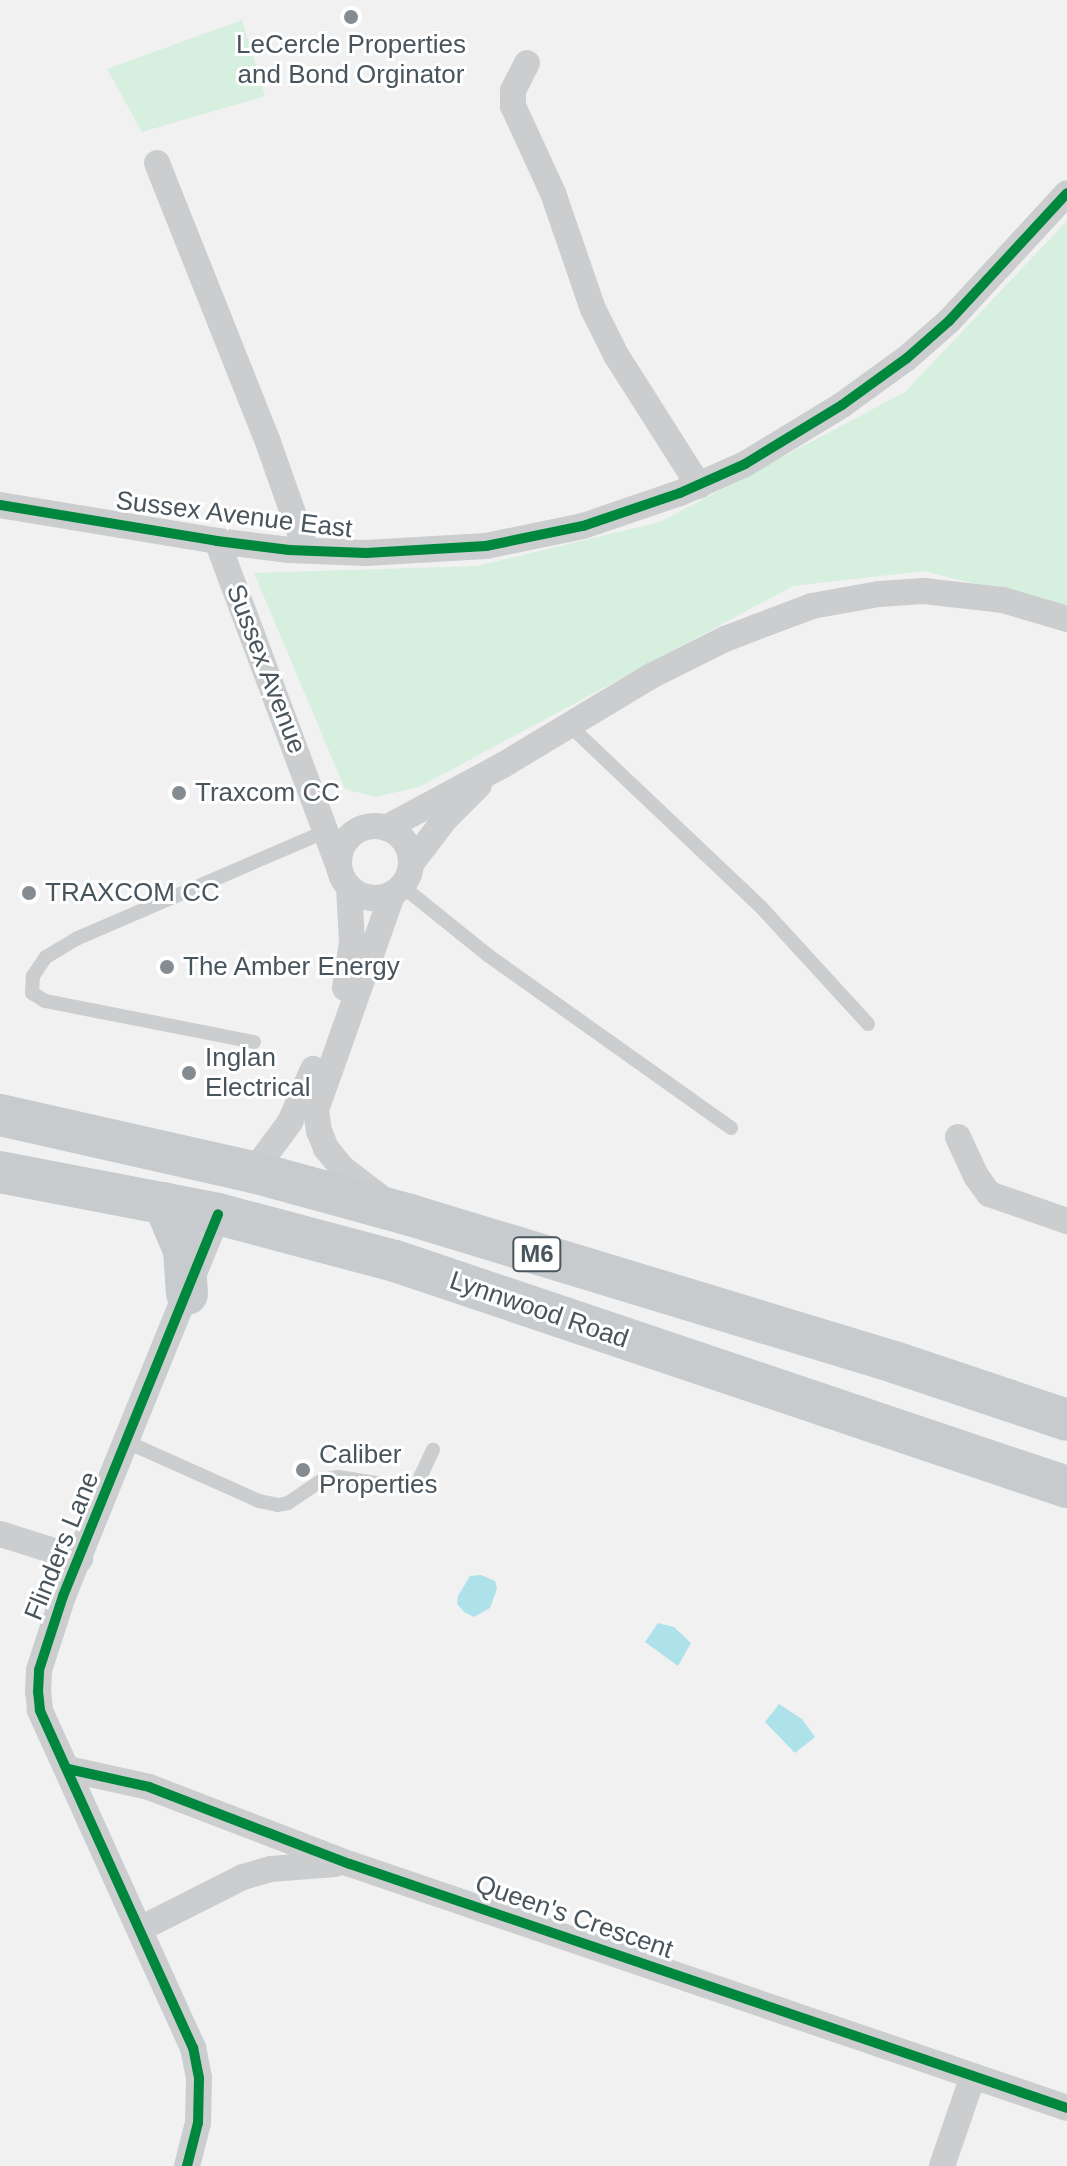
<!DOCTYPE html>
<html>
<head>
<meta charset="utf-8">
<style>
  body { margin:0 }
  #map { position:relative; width:1067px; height:2166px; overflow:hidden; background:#f1f1f1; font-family:Arial,sans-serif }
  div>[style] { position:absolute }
  .green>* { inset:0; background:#d7efde }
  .water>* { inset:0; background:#aee2ea }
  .lane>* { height:14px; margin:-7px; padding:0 7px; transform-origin:7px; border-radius:7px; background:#cbcdcf }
  .street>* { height:26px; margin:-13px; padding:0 13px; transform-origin:13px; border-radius:13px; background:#cbcdcf }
  .street>.ring { margin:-13px; padding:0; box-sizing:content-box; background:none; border:26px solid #cbcdcf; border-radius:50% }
  .primary>* { height:42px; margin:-21px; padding:0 21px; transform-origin:21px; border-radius:21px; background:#c7cbcd }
  .cycleway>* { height:10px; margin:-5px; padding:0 5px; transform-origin:5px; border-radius:5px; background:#00873e }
  .dots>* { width:22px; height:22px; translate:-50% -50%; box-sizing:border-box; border:4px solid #fff; border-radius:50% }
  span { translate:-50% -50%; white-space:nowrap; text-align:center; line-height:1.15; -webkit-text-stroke:6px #fff; paint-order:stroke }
  .shield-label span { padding:2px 6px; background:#fff; border:2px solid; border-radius:6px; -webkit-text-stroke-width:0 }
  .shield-label { font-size:24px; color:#49555d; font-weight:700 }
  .poi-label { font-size:26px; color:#49555d }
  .left { translate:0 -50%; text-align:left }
  .street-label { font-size:26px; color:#49555d }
</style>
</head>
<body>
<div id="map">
  <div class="green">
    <i style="clip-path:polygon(242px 20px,265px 96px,142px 132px,107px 69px)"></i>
    <i style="clip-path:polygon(1067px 221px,1067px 607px,924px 571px,793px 586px,419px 787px,375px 797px,345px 789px,254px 573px,477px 566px,660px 522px,905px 392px)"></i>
  </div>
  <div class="water">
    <i style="clip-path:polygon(481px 1575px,495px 1581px,497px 1589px,490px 1608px,474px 1617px,464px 1612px,457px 1604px,458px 1596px,470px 1576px)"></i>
    <i style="clip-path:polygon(658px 1623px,674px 1627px,691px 1643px,678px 1666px,645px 1642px)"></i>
    <i style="clip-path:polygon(779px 1704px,802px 1719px,815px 1737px,795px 1753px,765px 1722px)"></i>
  </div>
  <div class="lane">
    <i style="left:568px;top:724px;width:265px;rotate:43.5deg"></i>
    <i style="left:760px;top:906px;width:160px;rotate:47.5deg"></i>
    <i style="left:402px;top:886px;width:112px;rotate:38.8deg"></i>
    <i style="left:489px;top:956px;width:297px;rotate:35.4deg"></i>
    <i style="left:254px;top:1042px;width:213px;rotate:-168.9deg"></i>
    <i style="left:45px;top:1001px;width:15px;rotate:-148deg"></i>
    <i style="left:32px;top:993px;width:17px;rotate:-87deg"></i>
    <i style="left:33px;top:976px;width:23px;rotate:-56deg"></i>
    <i style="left:46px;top:957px;width:37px;rotate:-31deg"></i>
    <i style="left:78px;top:938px;width:268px;rotate:-23.3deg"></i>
    <i style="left:127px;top:1442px;width:145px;rotate:24.1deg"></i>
    <i style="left:259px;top:1501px;width:19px;rotate:12deg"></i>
    <i style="left:278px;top:1505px;width:10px;rotate:-11deg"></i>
    <i style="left:288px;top:1503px;width:41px;rotate:-34.1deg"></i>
    <i style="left:322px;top:1480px;width:16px;rotate:-11deg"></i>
    <i style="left:338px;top:1477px;width:72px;rotate:8.8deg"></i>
    <i style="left:409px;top:1488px;width:9px;rotate:-27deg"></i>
    <i style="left:417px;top:1484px;width:38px;rotate:-65deg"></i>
  </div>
  <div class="street">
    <i style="left:527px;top:63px;width:31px;rotate:117deg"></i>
    <i style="left:513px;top:91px;width:15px;rotate:90deg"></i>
    <i style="left:513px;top:106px;width:96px;rotate:65.3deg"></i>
    <i style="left:553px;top:193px;width:123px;rotate:71deg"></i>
    <i style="left:593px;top:309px;width:51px;rotate:63.4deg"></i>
    <i style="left:616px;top:355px;width:155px;rotate:57.6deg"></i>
    <i style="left:157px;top:163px;width:300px;rotate:68.3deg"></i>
    <i style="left:268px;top:442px;width:114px;rotate:70.6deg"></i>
    <i style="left:0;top:505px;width:220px;rotate:9.4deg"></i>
    <i style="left:217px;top:541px;width:73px;rotate:7.1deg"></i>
    <i style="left:289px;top:550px;width:77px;rotate:2.2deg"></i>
    <i style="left:366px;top:553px;width:120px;rotate:-3.3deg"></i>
    <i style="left:486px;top:546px;width:99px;rotate:-11.7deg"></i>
    <i style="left:583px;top:526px;width:102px;rotate:-18.8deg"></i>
    <i style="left:680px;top:493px;width:71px;rotate:-24deg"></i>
    <i style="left:745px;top:464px;width:114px;rotate:-31.3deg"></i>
    <i style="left:842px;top:405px;width:80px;rotate:-35.9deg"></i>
    <i style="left:907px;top:358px;width:56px;rotate:-41.4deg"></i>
    <i style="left:949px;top:321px;width:174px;rotate:-47.3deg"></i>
    <i style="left:217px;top:541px;width:348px;rotate:69.5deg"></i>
    <i class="ring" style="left:339px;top:826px;width:46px;height:46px"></i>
    <i style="left:386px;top:828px;width:133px;rotate:-28.3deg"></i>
    <i style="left:503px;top:765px;width:173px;rotate:-31deg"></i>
    <i style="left:651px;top:676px;width:83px;rotate:-26.6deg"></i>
    <i style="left:725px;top:639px;width:93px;rotate:-20.8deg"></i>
    <i style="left:812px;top:606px;width:68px;rotate:-10.2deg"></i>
    <i style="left:879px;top:594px;width:45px;rotate:-3.8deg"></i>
    <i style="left:924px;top:591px;width:80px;rotate:6.5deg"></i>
    <i style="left:1003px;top:600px;width:67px;rotate:16.5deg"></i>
    <i style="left:411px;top:864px;width:56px;rotate:-52.9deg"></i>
    <i style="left:445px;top:819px;width:48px;rotate:-45deg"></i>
    <i style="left:345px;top:988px;width:47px;rotate:-81.3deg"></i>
    <i style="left:352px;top:942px;width:55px;rotate:-93.1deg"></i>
    <i style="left:958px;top:1137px;width:43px;rotate:65.2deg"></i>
    <i style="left:976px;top:1176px;width:22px;rotate:54deg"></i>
    <i style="left:989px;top:1194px;width:83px;rotate:19.1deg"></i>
    <i style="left:253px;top:1172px;width:62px;rotate:-53.5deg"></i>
    <i style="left:290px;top:1122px;width:58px;rotate:-66.5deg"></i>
    <i style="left:380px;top:1197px;width:48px;rotate:-142.7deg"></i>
    <i style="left:342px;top:1168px;width:26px;rotate:-129deg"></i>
    <i style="left:326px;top:1148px;width:18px;rotate:-112deg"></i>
    <i style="left:319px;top:1131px;width:21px;rotate:-98deg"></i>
    <i style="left:316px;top:1110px;width:230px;rotate:-70.5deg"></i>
    <i style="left:0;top:1534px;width:84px;rotate:17.4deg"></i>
    <i style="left:68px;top:1769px;width:83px;rotate:12.5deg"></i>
    <i style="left:149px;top:1787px;width:215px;rotate:21deg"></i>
    <i style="left:350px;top:1864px;width:757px;rotate:18.79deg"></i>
    <i style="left:140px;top:1929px;width:115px;rotate:-26.8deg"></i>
    <i style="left:243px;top:1877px;width:29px;rotate:-16deg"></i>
    <i style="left:271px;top:1869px;width:64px;rotate:-4.5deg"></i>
    <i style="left:187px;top:2166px;width:44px;rotate:-75.7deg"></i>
    <i style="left:198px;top:2123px;width:45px;rotate:-88.7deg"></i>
    <i style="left:199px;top:2078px;width:31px;rotate:-101deg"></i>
    <i style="left:193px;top:2048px;width:371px;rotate:-114.4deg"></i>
    <i style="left:40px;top:1710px;width:18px;rotate:-96deg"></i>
    <i style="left:38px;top:1692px;width:22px;rotate:-87deg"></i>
    <i style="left:39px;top:1670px;width:78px;rotate:-72deg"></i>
    <i style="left:63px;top:1596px;width:412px;rotate:-67.9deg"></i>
    <i style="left:942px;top:2166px;width:95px;rotate:-71deg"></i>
  </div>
  <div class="primary">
    <i style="left:0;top:1115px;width:259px;rotate:12.7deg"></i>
    <i style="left:253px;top:1172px;width:163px;rotate:15.3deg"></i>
    <i style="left:410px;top:1215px;width:506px;rotate:16.89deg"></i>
    <i style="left:894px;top:1362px;width:182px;rotate:18.5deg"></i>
    <i style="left:0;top:1172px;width:222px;rotate:10.9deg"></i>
    <i style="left:218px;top:1214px;width:183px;rotate:14.9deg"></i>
    <i style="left:395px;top:1261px;width:709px;rotate:18.59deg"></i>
    <i style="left:164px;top:1203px;width:51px;rotate:66.9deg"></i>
    <i style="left:184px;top:1250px;width:44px;rotate:86.1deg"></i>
  </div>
  <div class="cycleway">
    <i style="left:0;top:505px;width:220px;rotate:9.4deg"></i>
    <i style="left:217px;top:541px;width:73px;rotate:7.1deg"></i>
    <i style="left:289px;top:550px;width:77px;rotate:2.2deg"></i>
    <i style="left:366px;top:553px;width:120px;rotate:-3.3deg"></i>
    <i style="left:486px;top:546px;width:99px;rotate:-11.7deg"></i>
    <i style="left:583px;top:526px;width:102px;rotate:-18.8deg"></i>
    <i style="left:680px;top:493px;width:71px;rotate:-24deg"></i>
    <i style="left:745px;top:464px;width:114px;rotate:-31.3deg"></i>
    <i style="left:842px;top:405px;width:80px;rotate:-35.9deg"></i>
    <i style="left:907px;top:358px;width:56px;rotate:-41.4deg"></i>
    <i style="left:949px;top:321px;width:174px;rotate:-47.3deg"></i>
    <i style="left:68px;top:1769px;width:83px;rotate:12.5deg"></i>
    <i style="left:149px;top:1787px;width:215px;rotate:21deg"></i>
    <i style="left:350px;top:1864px;width:757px;rotate:18.79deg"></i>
    <i style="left:187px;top:2166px;width:44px;rotate:-75.7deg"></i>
    <i style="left:198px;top:2123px;width:45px;rotate:-88.7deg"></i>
    <i style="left:199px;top:2078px;width:31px;rotate:-101deg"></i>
    <i style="left:193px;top:2048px;width:371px;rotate:-114.4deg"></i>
    <i style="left:40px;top:1710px;width:18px;rotate:-96deg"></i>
    <i style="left:38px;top:1692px;width:22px;rotate:-87deg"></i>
    <i style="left:39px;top:1670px;width:78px;rotate:-72deg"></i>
    <i style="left:63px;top:1596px;width:412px;rotate:-67.9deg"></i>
  </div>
  <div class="dots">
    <i style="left:351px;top:17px;background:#848c91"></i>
    <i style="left:179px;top:793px;background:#848c91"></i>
    <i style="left:29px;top:893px;background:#848c91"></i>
    <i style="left:167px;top:967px;background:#848c91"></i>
    <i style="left:189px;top:1073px;background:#848c91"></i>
    <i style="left:303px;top:1470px;background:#848c91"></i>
  </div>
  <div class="shield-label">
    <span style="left:537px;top:1254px">M6</span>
  </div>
  <div class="poi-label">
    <span style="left:351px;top:60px">LeCercle Properties<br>and Bond Orginator</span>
    <span class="left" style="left:195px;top:793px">Traxcom CC</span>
    <span class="left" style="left:45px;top:893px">TRAXCOM CC</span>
    <span class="left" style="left:183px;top:967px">The Amber Energy</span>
    <span class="left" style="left:205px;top:1073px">Inglan<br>Electrical</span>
    <span class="left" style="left:319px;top:1470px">Caliber<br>Properties</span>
  </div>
  <div class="street-label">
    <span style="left:234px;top:515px;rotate:7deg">Sussex Avenue East</span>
    <span style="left:266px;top:669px;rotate:69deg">Sussex Avenue</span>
    <span style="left:539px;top:1310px;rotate:19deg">Lynnwood Road</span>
    <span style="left:62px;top:1546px;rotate:-68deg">Flinders Lane</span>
    <span style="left:574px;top:1917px;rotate:19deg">Queen's Crescent</span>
  </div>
</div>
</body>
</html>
